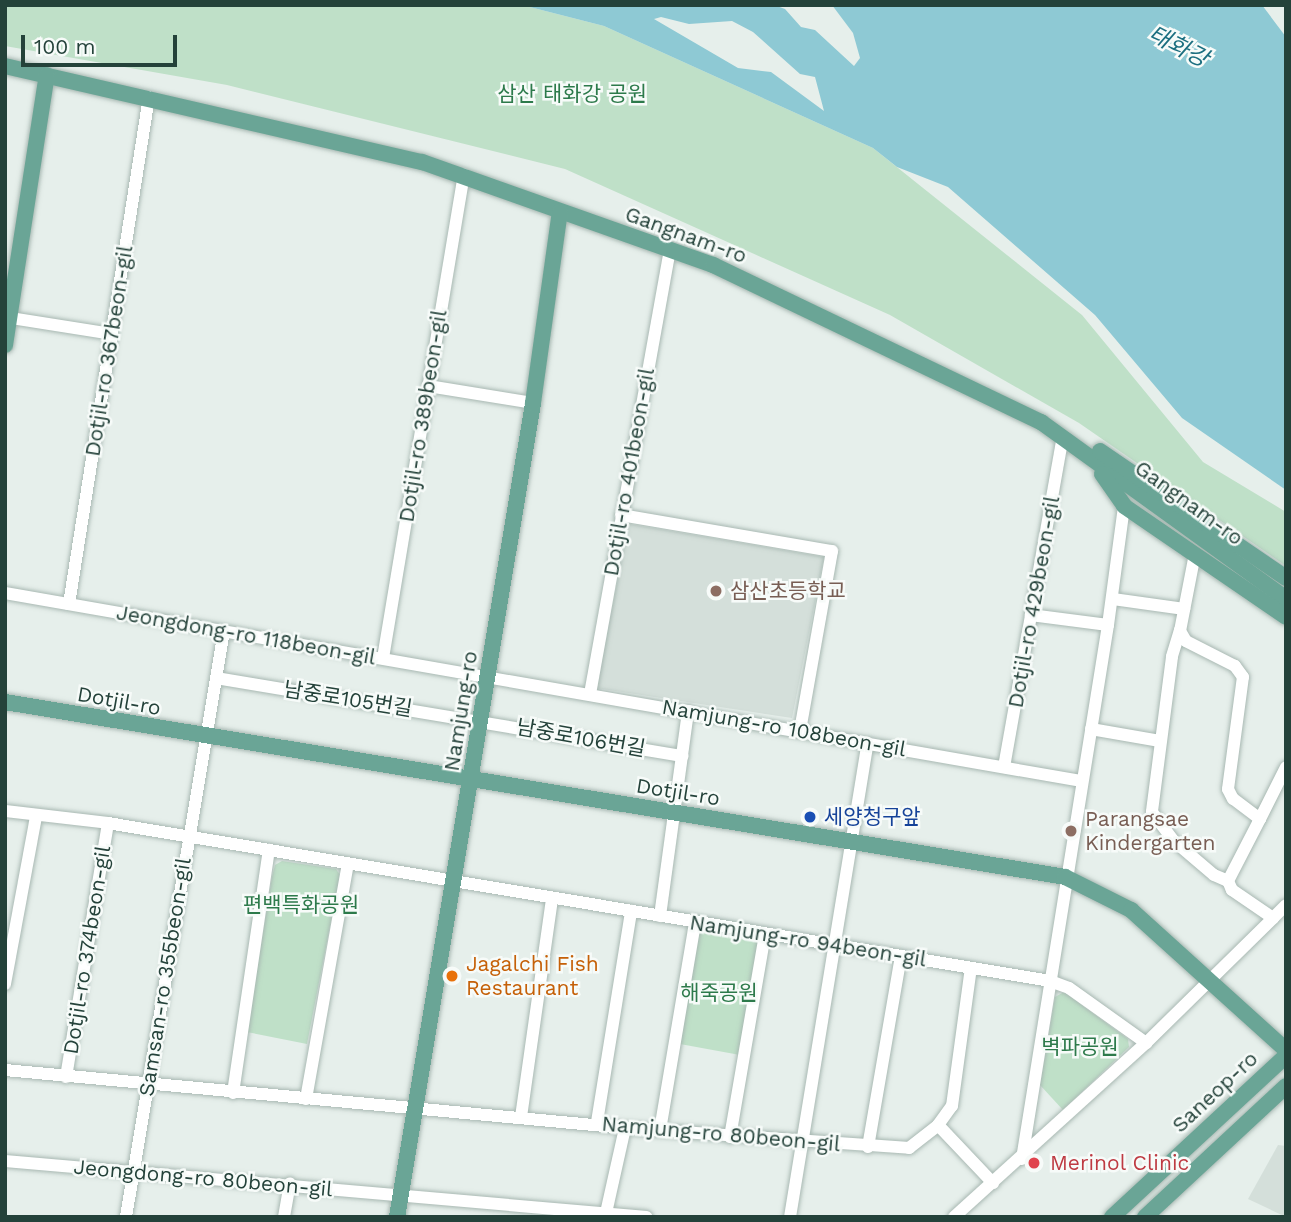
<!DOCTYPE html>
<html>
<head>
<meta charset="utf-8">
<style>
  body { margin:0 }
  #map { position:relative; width:1291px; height:1222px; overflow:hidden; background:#e6efeb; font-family:"Work Sans","Noto Sans KR",sans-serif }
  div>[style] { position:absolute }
  .built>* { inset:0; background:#d4dfda }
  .green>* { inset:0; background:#bfe0c8 }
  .water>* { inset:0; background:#8ec9d4 }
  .roads { filter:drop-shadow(0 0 2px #a8b8b2) drop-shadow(0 0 2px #a8b8b2) }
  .minor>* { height:12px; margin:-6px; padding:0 6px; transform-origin:6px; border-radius:6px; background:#fff }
  .major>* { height:16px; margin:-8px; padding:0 8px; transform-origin:8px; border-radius:8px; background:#6aa596 }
  .dots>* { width:19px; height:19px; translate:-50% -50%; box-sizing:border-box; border:4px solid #f7fbf9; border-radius:50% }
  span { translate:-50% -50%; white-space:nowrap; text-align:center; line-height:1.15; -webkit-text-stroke:5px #f7fbf9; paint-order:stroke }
  .park-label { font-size:21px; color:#2d7a4b }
  .street-label { font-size:21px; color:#24423a }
  .education-label { font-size:21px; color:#785e54 }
  .left { translate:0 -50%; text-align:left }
  .transit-label { font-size:21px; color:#164399 }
  .food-label { font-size:21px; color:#c56008 }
  .health-label { font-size:21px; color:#be3a42 }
  .water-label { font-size:23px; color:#1c6f80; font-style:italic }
  .frame { position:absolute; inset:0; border:7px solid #24423a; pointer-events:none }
  .scale { position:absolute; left:21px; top:35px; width:156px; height:32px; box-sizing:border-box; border:4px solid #24423a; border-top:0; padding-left:9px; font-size:21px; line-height:24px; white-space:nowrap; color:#24423a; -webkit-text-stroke:5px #f7fbf9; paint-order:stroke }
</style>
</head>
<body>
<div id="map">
  <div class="built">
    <i style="clip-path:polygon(629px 524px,824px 557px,792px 718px,596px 688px)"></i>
    <i style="clip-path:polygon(1278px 1145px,1286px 1146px,1286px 1217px,1248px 1199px)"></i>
  </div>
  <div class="green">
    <i style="clip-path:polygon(5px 5px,522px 5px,604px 26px,873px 148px,1082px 315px,1203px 462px,1286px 512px,1286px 566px,1079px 423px,890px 315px,565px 169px,227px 85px,5px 46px)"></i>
    <i style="clip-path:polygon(282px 861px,336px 869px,340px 875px,307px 1044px,247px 1032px,272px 877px,275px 865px)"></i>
    <i style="clip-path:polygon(699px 932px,759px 942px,740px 1055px,680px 1044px)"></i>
    <i style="clip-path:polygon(1064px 992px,1128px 1039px,1129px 1047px,1063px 1110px,1040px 1085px,1055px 997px)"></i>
  </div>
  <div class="water">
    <i style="clip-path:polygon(evenodd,522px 5px,774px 5px,785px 9px,801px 27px,815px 30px,854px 66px,860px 58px,853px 33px,832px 5px,1262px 5px,1286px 37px,1286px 490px,1182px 418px,1095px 315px,948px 187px,897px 167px,873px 148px,604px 26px,522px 5px,661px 17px,689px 24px,732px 21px,753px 32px,800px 74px,815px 77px,824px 111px,771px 72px,738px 68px,654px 19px,661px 17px)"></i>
  </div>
  <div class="roads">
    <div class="minor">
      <i style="left:5px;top:317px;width:108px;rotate:9deg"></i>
      <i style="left:428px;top:386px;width:106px;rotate:9.2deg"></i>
      <i style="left:621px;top:515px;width:214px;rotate:9.7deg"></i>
      <i style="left:832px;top:551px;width:183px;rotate:100.1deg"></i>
      <i style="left:5px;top:593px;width:1092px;rotate:9.91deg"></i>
      <i style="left:1113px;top:599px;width:72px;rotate:8deg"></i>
      <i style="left:69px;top:604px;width:513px;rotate:-81.03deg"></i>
      <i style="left:1108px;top:625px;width:120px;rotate:-82.3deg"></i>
      <i style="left:1180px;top:630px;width:28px;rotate:107deg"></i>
      <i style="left:1172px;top:657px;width:156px;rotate:97.4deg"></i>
      <i style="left:1152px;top:812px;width:36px;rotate:53deg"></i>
      <i style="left:1174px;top:841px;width:52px;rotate:40.4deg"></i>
      <i style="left:1214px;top:875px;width:15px;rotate:23deg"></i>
      <i style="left:383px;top:658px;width:490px;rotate:-80.5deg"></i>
      <i style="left:216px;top:678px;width:473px;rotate:9.5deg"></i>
      <i style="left:590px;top:694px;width:450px;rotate:-79.8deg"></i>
      <i style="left:1091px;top:729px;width:70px;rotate:9.9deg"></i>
      <i style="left:1004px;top:767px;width:335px;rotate:-79.9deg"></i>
      <i style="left:5px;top:811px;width:104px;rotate:6.6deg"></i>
      <i style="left:108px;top:823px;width:955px;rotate:9.52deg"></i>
      <i style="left:1050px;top:981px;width:20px;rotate:20deg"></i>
      <i style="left:1069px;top:988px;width:95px;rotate:35.5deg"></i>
      <i style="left:1260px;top:819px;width:58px;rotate:-63.4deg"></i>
      <i style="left:660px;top:916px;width:207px;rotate:-82.2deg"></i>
      <i style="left:1273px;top:918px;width:18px;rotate:-45deg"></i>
      <i style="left:5px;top:984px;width:171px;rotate:-79.5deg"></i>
      <i style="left:5px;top:1070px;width:623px;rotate:5.34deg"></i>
      <i style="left:625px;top:1128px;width:285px;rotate:4deg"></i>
      <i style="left:909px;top:1148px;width:37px;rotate:-38deg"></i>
      <i style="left:938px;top:1125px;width:24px;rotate:-54deg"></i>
      <i style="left:952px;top:1106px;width:139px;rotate:-82.2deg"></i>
      <i style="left:66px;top:1077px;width:257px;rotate:-80.6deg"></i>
      <i style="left:233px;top:1093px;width:246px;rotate:-81.6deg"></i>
      <i style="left:306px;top:1099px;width:239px;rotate:-79.9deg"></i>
      <i style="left:521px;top:1117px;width:221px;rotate:-81.9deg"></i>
      <i style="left:597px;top:1122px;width:214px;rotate:-80.8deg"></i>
      <i style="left:938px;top:1125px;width:80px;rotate:46.5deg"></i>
      <i style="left:660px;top:1130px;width:211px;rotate:-80.4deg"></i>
      <i style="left:730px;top:1137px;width:206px;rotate:-80.2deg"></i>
      <i style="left:868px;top:1147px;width:194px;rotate:-80.2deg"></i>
      <i style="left:1022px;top:1159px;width:541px;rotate:-80.85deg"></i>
      <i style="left:1108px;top:625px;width:78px;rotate:-172.6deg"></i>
      <i style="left:5px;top:1161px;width:644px;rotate:4.99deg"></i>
      <i style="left:606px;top:1213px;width:87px;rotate:-77.4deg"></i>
      <i style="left:126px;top:1217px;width:594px;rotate:-80.51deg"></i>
      <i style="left:284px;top:1217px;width:34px;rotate:-80deg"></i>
      <i style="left:790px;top:1217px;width:480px;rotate:-80.7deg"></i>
      <i style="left:954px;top:1217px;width:259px;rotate:-42.2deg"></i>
      <i style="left:1146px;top:1043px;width:178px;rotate:-44.5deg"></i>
      <i style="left:1273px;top:918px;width:50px;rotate:-145.7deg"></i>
      <i style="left:1232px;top:890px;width:10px;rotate:-114deg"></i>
      <i style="left:1228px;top:881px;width:70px;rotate:-62.7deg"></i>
      <i style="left:1260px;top:819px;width:34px;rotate:-143deg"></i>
      <i style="left:1233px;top:799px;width:11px;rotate:-117deg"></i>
      <i style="left:1228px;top:789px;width:113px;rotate:-82.4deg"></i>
      <i style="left:1243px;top:677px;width:14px;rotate:-126deg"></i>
      <i style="left:1235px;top:666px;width:55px;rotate:-153deg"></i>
      <i style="left:1186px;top:641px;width:12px;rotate:-121deg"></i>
      <i style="left:1180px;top:631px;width:78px;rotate:-79deg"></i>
    </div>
    <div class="major">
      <i style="left:5px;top:66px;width:428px;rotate:13deg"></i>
      <i style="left:422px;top:162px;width:309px;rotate:19.5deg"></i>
      <i style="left:713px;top:265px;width:364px;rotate:25.6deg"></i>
      <i style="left:1041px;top:422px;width:302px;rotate:35.8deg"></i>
      <i style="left:5px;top:345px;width:273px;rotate:-81.2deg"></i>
      <i style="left:1100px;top:451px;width:225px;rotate:34.3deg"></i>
      <i style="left:1102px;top:474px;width:39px;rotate:55deg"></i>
      <i style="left:1124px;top:506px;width:196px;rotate:34.4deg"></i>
      <i style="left:5px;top:702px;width:1074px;rotate:9.37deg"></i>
      <i style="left:1065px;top:877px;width:74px;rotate:26.6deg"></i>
      <i style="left:1131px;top:910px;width:209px;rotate:42.1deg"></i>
      <i style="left:397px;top:1217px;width:825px;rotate:-80.51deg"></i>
      <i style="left:533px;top:403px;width:193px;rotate:-82deg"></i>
      <i style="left:1112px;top:1217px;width:237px;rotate:-42.8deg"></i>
      <i style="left:1145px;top:1217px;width:192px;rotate:-42.9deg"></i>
    </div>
  </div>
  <div class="dots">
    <i style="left:716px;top:591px;background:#8d6e63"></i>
    <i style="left:810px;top:817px;background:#1a4fb4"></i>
    <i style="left:1071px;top:831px;background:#8d6e63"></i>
    <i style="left:452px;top:976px;background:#e8710a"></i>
    <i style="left:1034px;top:1163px;background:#e0444e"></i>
  </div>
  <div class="park-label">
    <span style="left:572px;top:94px">삼산 태화강 공원</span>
    <span style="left:301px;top:905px">편백특화공원</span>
    <span style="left:719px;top:993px">해죽공원</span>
    <span style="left:1080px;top:1047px">벽파공원</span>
  </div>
  <div class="street-label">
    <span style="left:686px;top:235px;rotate:20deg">Gangnam-ro</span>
    <span style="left:109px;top:351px;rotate:-81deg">Dotjil-ro 367beon-gil</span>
    <span style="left:423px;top:416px;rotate:-81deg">Dotjil-ro 389beon-gil</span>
    <span style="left:629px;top:472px;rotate:-80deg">Dotjil-ro 401beon-gil</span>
    <span style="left:1189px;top:503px;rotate:36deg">Gangnam-ro</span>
    <span style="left:1034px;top:602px;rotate:-80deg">Dotjil-ro 429beon-gil</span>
    <span style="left:246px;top:635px;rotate:10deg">Jeongdong-ro 118beon-gil</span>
    <span style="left:348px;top:699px;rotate:9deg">남중로105번길</span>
    <span style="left:119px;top:701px;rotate:10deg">Dotjil-ro</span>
    <span style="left:461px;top:711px;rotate:-81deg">Namjung-ro</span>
    <span style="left:784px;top:728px;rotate:10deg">Namjung-ro 108beon-gil</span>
    <span style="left:581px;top:738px;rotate:10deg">남중로106번길</span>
    <span style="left:678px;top:792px;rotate:9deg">Dotjil-ro</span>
    <span style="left:808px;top:941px;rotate:9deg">Namjung-ro 94beon-gil</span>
    <span style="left:87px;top:950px;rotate:-81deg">Dotjil-ro 374beon-gil</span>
    <span style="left:165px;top:977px;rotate:-81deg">Samsan-ro 355beon-gil</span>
    <span style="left:1215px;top:1092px;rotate:-43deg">Saneop-ro</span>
    <span style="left:721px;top:1134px;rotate:5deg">Namjung-ro 80beon-gil</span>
    <span style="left:203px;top:1178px;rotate:5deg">Jeongdong-ro 80beon-gil</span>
  </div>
  <div class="education-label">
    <span class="left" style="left:730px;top:591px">삼산초등학교</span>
    <span class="left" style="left:1085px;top:831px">Parangsae<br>Kindergarten</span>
  </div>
  <div class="transit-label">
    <span class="left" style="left:824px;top:817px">세양청구앞</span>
  </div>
  <div class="food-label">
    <span class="left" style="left:466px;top:976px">Jagalchi Fish<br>Restaurant</span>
  </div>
  <div class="health-label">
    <span class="left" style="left:1050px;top:1163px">Merinol Clinic</span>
  </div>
  <div class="water-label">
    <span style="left:1178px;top:47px;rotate:27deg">태화강</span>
  </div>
  <div class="frame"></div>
  <div class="scale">100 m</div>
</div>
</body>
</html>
